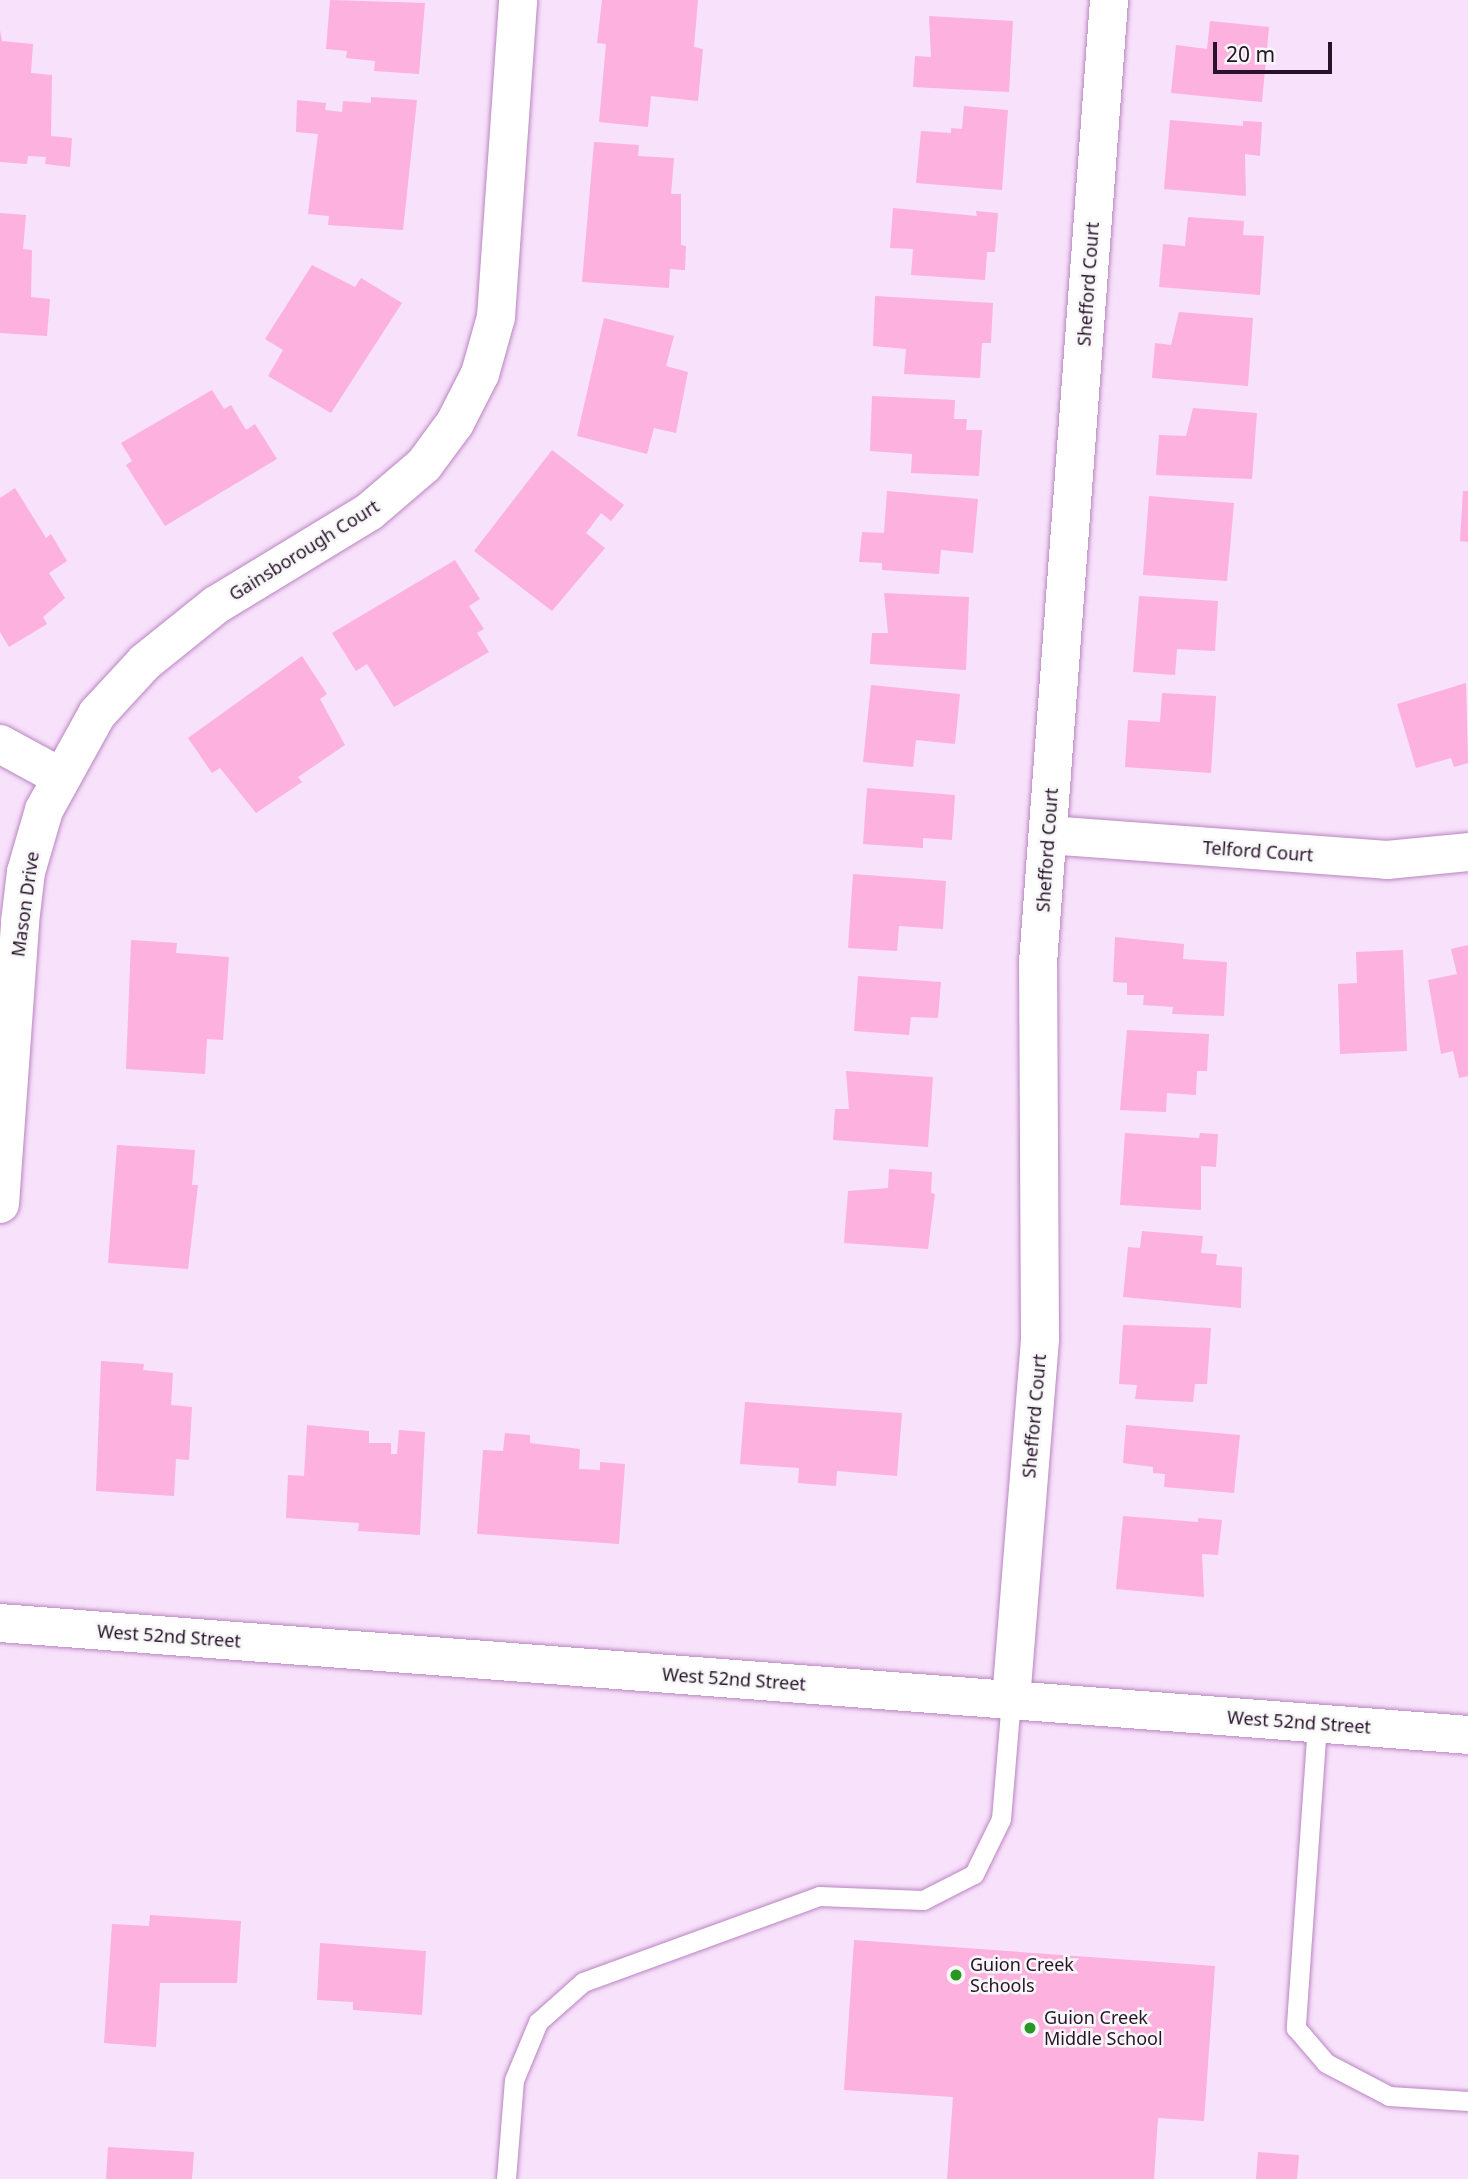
<!DOCTYPE html>
<html>
<head>
<meta charset="utf-8">
<style>
  body { margin:0 }
  #map { position:relative; width:1468px; height:2179px; overflow:hidden; background:#f8e1fb; font-family:"Noto Sans",sans-serif }
  div>[style] { position:absolute }
  .building>* { inset:0; background:#fcb1df }
  .roads { filter:drop-shadow(0 0 2px #ba85c2) drop-shadow(0 0 2px #ba85c2) }
  .service>* { height:19px; margin:-9.5px; padding:0 9.5px; transform-origin:9.5px; border-radius:9.5px; background:#fff }
  .minor>* { height:38px; margin:-19px; padding:0 19px; transform-origin:19px; border-radius:19px; background:#fff }
  .tertiary>* { height:38px; margin:-19px; padding:0 19px; transform-origin:19px; border-radius:19px; background:#fff }
  .dots>* { width:19px; height:19px; translate:-50% -50%; box-sizing:border-box; border:4px solid #f7f7f7; border-radius:50% }
  span { translate:-50% -50%; white-space:nowrap; text-align:center; line-height:1.15; -webkit-text-stroke:5px #f7f7f7; paint-order:stroke }
  .street-label { font-size:18px; color:#28132b }
  .poi-label { font-size:18px; color:#28132b }
  .left { translate:0 -50%; text-align:left }
  .scale { position:absolute; left:1213px; top:42px; width:119px; height:32px; box-sizing:border-box; border:4px solid #28132b; border-top:0; padding-left:9px; font-size:21px; line-height:24px; white-space:nowrap; color:#28132b; -webkit-text-stroke:5px #f7f7f7; paint-order:stroke }
</style>
</head>
<body>
<div id="map">
  <div class="building">
    <i style="clip-path:polygon(330px 0,425px 3px,419px 74px,374px 71px,375px 61px,346px 58px,347px 51px,326px 49px)"></i>
    <i style="clip-path:polygon(602px 0,698px 0,694px 47px,703px 49px,698px 101px,651px 96px,648px 127px,599px 122px,606px 44px,597px 43px)"></i>
    <i style="clip-path:polygon(929px 16px,1013px 21px,1009px 92px,913px 87px,915px 56px,931px 57px)"></i>
    <i style="clip-path:polygon(1210px 21px,1269px 27px,1262px 102px,1171px 93px,1176px 45px,1207px 49px)"></i>
    <i style="clip-path:polygon(0 30px,2px 41px,33px 44px,31px 73px,52px 75px,51px 136px,72px 138px,70px 167px,45px 164px,46px 157px,28px 156px,27px 164px,0 162px)"></i>
    <i style="clip-path:polygon(371px 97px,417px 100px,403px 230px,328px 225px,329px 216px,308px 214px,318px 134px,296px 132px,297px 100px,326px 103px,325px 110px,342px 112px,343px 101px,371px 103px)"></i>
    <i style="clip-path:polygon(964px 106px,1008px 110px,1002px 190px,916px 183px,921px 131px,951px 133px,951px 128px,962px 129px)"></i>
    <i style="clip-path:polygon(1170px 120px,1243px 126px,1243px 121px,1262px 122px,1260px 156px,1245px 154px,1246px 196px,1164px 189px)"></i>
    <i style="clip-path:polygon(594px 142px,639px 145px,638px 156px,674px 158px,671px 194px,681px 194px,681px 245px,686px 246px,685px 270px,670px 269px,669px 288px,582px 282px)"></i>
    <i style="clip-path:polygon(893px 208px,977px 216px,976px 211px,998px 213px,995px 252px,987px 252px,985px 280px,911px 275px,913px 249px,890px 248px)"></i>
    <i style="clip-path:polygon(0 213px,26px 215px,23px 249px,32px 250px,31px 297px,50px 299px,47px 336px,0 333px)"></i>
    <i style="clip-path:polygon(1188px 217px,1244px 221px,1243px 235px,1264px 236px,1260px 295px,1159px 287px,1163px 244px,1185px 246px)"></i>
    <i style="clip-path:polygon(312px 265px,355px 287px,361px 278px,402px 303px,331px 413px,268px 376px,283px 350px,265px 339px)"></i>
    <i style="clip-path:polygon(875px 296px,993px 303px,991px 343px,982px 343px,980px 378px,904px 374px,906px 349px,873px 346px)"></i>
    <i style="clip-path:polygon(1179px 312px,1253px 318px,1248px 386px,1152px 378px,1155px 343px,1171px 345px)"></i>
    <i style="clip-path:polygon(604px 318px,674px 336px,666px 366px,688px 372px,676px 433px,654px 428px,647px 454px,577px 436px)"></i>
    <i style="clip-path:polygon(212px 390px,224px 409px,231px 405px,246px 430px,255px 424px,277px 459px,165px 526px,126px 465px,132px 461px,121px 443px)"></i>
    <i style="clip-path:polygon(872px 396px,955px 400px,954px 419px,967px 419px,966px 430px,982px 430px,979px 476px,911px 473px,912px 454px,870px 451px)"></i>
    <i style="clip-path:polygon(1193px 408px,1257px 413px,1252px 479px,1156px 475px,1159px 435px,1186px 436px)"></i>
    <i style="clip-path:polygon(552px 450px,624px 505px,611px 521px,601px 513px,586px 533px,605px 548px,552px 611px,474px 551px)"></i>
    <i style="clip-path:polygon(15px 488px,46px 538px,51px 534px,67px 561px,49px 573px,65px 598px,43px 617px,47px 624px,9px 647px,0 632px,0 498px)"></i>
    <i style="clip-path:polygon(887px 491px,978px 499px,973px 553px,941px 550px,939px 574px,882px 570px,882px 563px,859px 562px,862px 532px,884px 533px)"></i>
    <i style="clip-path:polygon(1463px 491px,1468px 491px,1468px 542px,1460px 541px)"></i>
    <i style="clip-path:polygon(1149px 496px,1234px 503px,1227px 581px,1143px 575px)"></i>
    <i style="clip-path:polygon(455px 560px,480px 599px,469px 606px,484px 629px,477px 633px,489px 652px,394px 707px,367px 664px,356px 671px,332px 633px)"></i>
    <i style="clip-path:polygon(884px 593px,969px 597px,966px 670px,870px 664px,872px 633px,888px 633px)"></i>
    <i style="clip-path:polygon(1139px 596px,1218px 601px,1215px 651px,1177px 649px,1175px 675px,1133px 672px)"></i>
    <i style="clip-path:polygon(302px 656px,327px 694px,320px 699px,345px 745px,298px 777px,302px 782px,256px 813px,220px 768px,212px 773px,188px 738px)"></i>
    <i style="clip-path:polygon(1466px 683px,1468px 763px,1454px 767px,1451px 758px,1416px 768px,1397px 704px)"></i>
    <i style="clip-path:polygon(871px 685px,960px 694px,955px 744px,916px 740px,913px 767px,863px 762px)"></i>
    <i style="clip-path:polygon(1162px 693px,1216px 696px,1211px 773px,1125px 767px,1128px 720px,1160px 722px)"></i>
    <i style="clip-path:polygon(867px 788px,955px 795px,952px 840px,923px 838px,923px 848px,863px 844px)"></i>
    <i style="clip-path:polygon(853px 874px,946px 881px,943px 929px,899px 926px,897px 951px,848px 948px)"></i>
    <i style="clip-path:polygon(1115px 937px,1184px 944px,1183px 959px,1227px 962px,1224px 1016px,1172px 1014px,1173px 1007px,1143px 1005px,1144px 995px,1127px 995px,1127px 983px,1113px 982px)"></i>
    <i style="clip-path:polygon(131px 940px,177px 943px,176px 953px,229px 957px,223px 1040px,207px 1039px,205px 1074px,126px 1069px)"></i>
    <i style="clip-path:polygon(1468px 945px,1468px 1076px,1459px 1078px,1453px 1051px,1441px 1054px,1428px 980px,1457px 974px,1451px 949px)"></i>
    <i style="clip-path:polygon(1403px 950px,1407px 1051px,1340px 1054px,1338px 984px,1357px 983px,1356px 952px)"></i>
    <i style="clip-path:polygon(858px 976px,941px 982px,938px 1018px,911px 1017px,909px 1035px,854px 1031px)"></i>
    <i style="clip-path:polygon(1127px 1030px,1209px 1034px,1207px 1071px,1197px 1071px,1196px 1095px,1167px 1093px,1166px 1112px,1120px 1110px)"></i>
    <i style="clip-path:polygon(846px 1071px,933px 1077px,928px 1147px,833px 1140px,835px 1109px,849px 1109px)"></i>
    <i style="clip-path:polygon(1125px 1133px,1199px 1138px,1200px 1133px,1218px 1134px,1216px 1167px,1201px 1166px,1201px 1210px,1120px 1205px)"></i>
    <i style="clip-path:polygon(117px 1145px,195px 1150px,192px 1185px,198px 1185px,188px 1269px,108px 1263px)"></i>
    <i style="clip-path:polygon(889px 1169px,932px 1172px,931px 1193px,935px 1194px,928px 1249px,844px 1243px,848px 1191px,888px 1188px)"></i>
    <i style="clip-path:polygon(1142px 1231px,1203px 1236px,1201px 1253px,1217px 1254px,1216px 1265px,1242px 1267px,1241px 1308px,1123px 1297px,1128px 1247px,1140px 1248px)"></i>
    <i style="clip-path:polygon(1123px 1325px,1211px 1328px,1207px 1384px,1195px 1384px,1193px 1402px,1135px 1399px,1137px 1385px,1119px 1384px)"></i>
    <i style="clip-path:polygon(101px 1361px,144px 1364px,143px 1370px,173px 1373px,171px 1405px,192px 1407px,189px 1460px,176px 1459px,174px 1496px,96px 1491px)"></i>
    <i style="clip-path:polygon(745px 1402px,902px 1413px,897px 1476px,837px 1471px,836px 1486px,798px 1483px,799px 1468px,740px 1464px)"></i>
    <i style="clip-path:polygon(307px 1425px,369px 1431px,369px 1443px,391px 1443px,391px 1454px,397px 1454px,399px 1430px,425px 1432px,420px 1535px,358px 1531px,359px 1523px,286px 1518px,288px 1475px,304px 1476px)"></i>
    <i style="clip-path:polygon(1126px 1425px,1240px 1435px,1234px 1493px,1164px 1487px,1165px 1474px,1153px 1473px,1153px 1467px,1123px 1463px)"></i>
    <i style="clip-path:polygon(505px 1433px,530px 1435px,530px 1443px,580px 1449px,579px 1469px,600px 1470px,600px 1462px,625px 1464px,619px 1544px,477px 1534px,483px 1450px,503px 1451px)"></i>
    <i style="clip-path:polygon(1123px 1516px,1198px 1522px,1198px 1518px,1222px 1520px,1218px 1555px,1202px 1554px,1204px 1597px,1116px 1589px)"></i>
    <i style="clip-path:polygon(150px 1915px,241px 1921px,237px 1983px,160px 1983px,156px 2047px,104px 2043px,112px 1924px,149px 1926px)"></i>
    <i style="clip-path:polygon(854px 1940px,1215px 1966px,1204px 2121px,1158px 2118px,1154px 2179px,947px 2179px,953px 2097px,844px 2090px)"></i>
    <i style="clip-path:polygon(320px 1943px,426px 1951px,422px 2015px,353px 2010px,353px 2002px,317px 2000px)"></i>
    <i style="clip-path:polygon(108px 2147px,194px 2152px,192px 2179px,106px 2179px)"></i>
    <i style="clip-path:polygon(1258px 2152px,1299px 2155px,1297px 2179px,1256px 2179px)"></i>
  </div>
  <div class="roads">
    <div class="service">
      <i style="left:1317px;top:1724px;width:305px;rotate:94deg"></i>
      <i style="left:1296px;top:2028px;width:46px;rotate:49.4deg"></i>
      <i style="left:1326px;top:2063px;width:71px;rotate:27.6deg"></i>
      <i style="left:1389px;top:2096px;width:79px;rotate:3.6deg"></i>
      <i style="left:506px;top:2179px;width:99px;rotate:-85.4deg"></i>
      <i style="left:514px;top:2080px;width:63px;rotate:-67.5deg"></i>
      <i style="left:538px;top:2022px;width:60px;rotate:-41.6deg"></i>
      <i style="left:583px;top:1982px;width:251px;rotate:-20deg"></i>
      <i style="left:819px;top:1896px;width:104px;rotate:2.2deg"></i>
      <i style="left:923px;top:1900px;width:57px;rotate:-27deg"></i>
      <i style="left:974px;top:1874px;width:61px;rotate:-63.9deg"></i>
      <i style="left:1001px;top:1819px;width:119px;rotate:-85.2deg"></i>
    </div>
    <div class="minor">
      <i style="left:0;top:744px;width:67px;rotate:28.5deg"></i>
      <i style="left:1048px;top:835px;width:340px;rotate:4.2deg"></i>
      <i style="left:1387px;top:860px;width:81px;rotate:-5.6deg"></i>
      <i style="left:0;top:1204px;width:283px;rotate:-85.9deg"></i>
      <i style="left:20px;top:922px;width:50px;rotate:-83.2deg"></i>
      <i style="left:26px;top:872px;width:65px;rotate:-73.8deg"></i>
      <i style="left:44px;top:810px;width:110px;rotate:-61.1deg"></i>
      <i style="left:97px;top:714px;width:71px;rotate:-47.3deg"></i>
      <i style="left:145px;top:662px;width:91px;rotate:-38.8deg"></i>
      <i style="left:216px;top:605px;width:179px;rotate:-31.3deg"></i>
      <i style="left:369px;top:512px;width:72px;rotate:-40.5deg"></i>
      <i style="left:424px;top:465px;width:52px;rotate:-53.6deg"></i>
      <i style="left:455px;top:423px;width:55px;rotate:-63deg"></i>
      <i style="left:480px;top:374px;width:59px;rotate:-74.3deg"></i>
      <i style="left:496px;top:317px;width:318px;rotate:-86deg"></i>
      <i style="left:1011px;top:1700px;width:363px;rotate:-85.4deg"></i>
      <i style="left:1040px;top:1338px;width:375px;rotate:-90.3deg"></i>
      <i style="left:1038px;top:963px;width:966px;rotate:-85.78deg"></i>
    </div>
    <div class="tertiary">
      <i style="left:0;top:1623px;width:1472px;rotate:4.36deg"></i>
    </div>
  </div>
  <div class="dots">
    <i style="left:956px;top:1975px;background:#299723"></i>
    <i style="left:1030px;top:2028px;background:#299723"></i>
  </div>
  <div class="street-label">
    <span style="left:1088px;top:284px;rotate:-86deg">Shefford Court</span>
    <span style="left:304px;top:550px;rotate:-32deg">Gainsborough Court</span>
    <span style="left:1047px;top:850px;rotate:-86deg">Shefford Court</span>
    <span style="left:1258px;top:851px;rotate:4deg">Telford Court</span>
    <span style="left:25px;top:904px;rotate:-82deg">Mason Drive</span>
    <span style="left:1034px;top:1416px;rotate:-85deg">Shefford Court</span>
    <span style="left:169px;top:1636px;rotate:4deg">West 52nd Street</span>
    <span style="left:734px;top:1679px;rotate:4deg">West 52nd Street</span>
    <span style="left:1299px;top:1722px;rotate:4deg">West 52nd Street</span>
  </div>
  <div class="poi-label">
    <span class="left" style="left:970px;top:1975px">Guion Creek<br>Schools</span>
    <span class="left" style="left:1044px;top:2028px">Guion Creek<br>Middle School</span>
  </div>
  <div class="scale">20 m</div>
</div>
</body>
</html>
